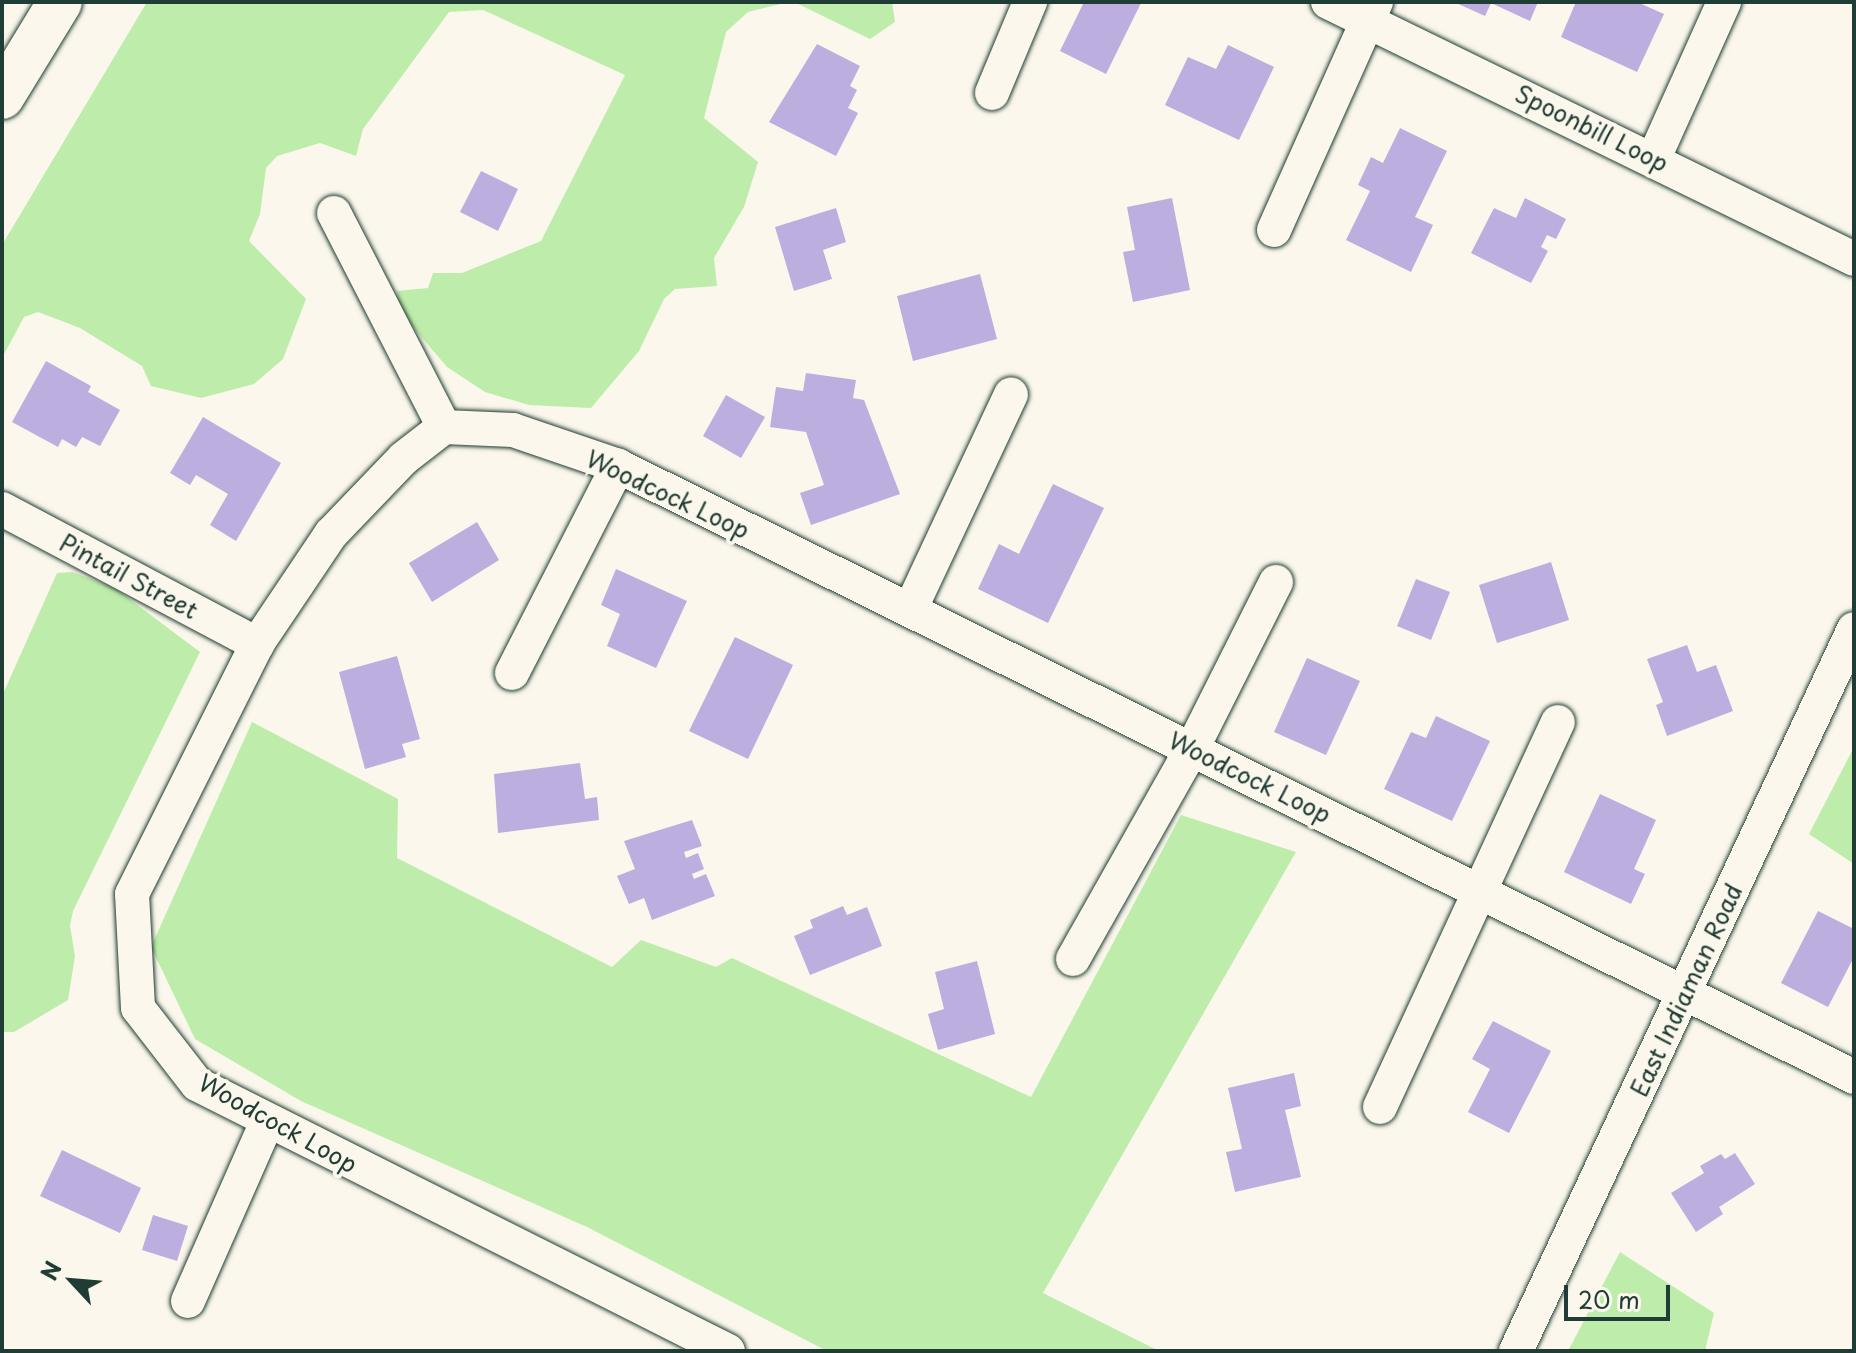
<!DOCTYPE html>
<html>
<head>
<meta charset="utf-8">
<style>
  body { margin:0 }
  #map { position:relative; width:1856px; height:1353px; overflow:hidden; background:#fbf7ec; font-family:"Playpen Sans",sans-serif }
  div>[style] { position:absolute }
  .green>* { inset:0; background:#beedab }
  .building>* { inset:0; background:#bcaedf }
  .roads { filter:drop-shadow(0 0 2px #1f3d34) drop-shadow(0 0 2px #1f3d34) }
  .minor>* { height:34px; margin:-17px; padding:0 17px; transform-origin:17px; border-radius:17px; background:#fbf7ec }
  .secondary>* { height:44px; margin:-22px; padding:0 22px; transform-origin:22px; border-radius:22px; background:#fbf7ec }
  span { translate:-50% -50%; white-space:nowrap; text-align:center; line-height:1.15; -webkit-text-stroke:8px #fbf7ec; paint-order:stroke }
  .street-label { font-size:24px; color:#1f3d34 }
  .frame { position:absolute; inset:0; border:4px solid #1f3d34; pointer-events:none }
  .north { position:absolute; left:32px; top:1241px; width:80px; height:80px; -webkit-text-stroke:6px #fbf7ec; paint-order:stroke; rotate:296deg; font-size:22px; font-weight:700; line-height:32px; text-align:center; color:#1f3d34 }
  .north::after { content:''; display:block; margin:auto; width:28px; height:36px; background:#1f3d34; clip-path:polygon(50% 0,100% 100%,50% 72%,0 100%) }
  .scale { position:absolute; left:1564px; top:1285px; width:106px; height:36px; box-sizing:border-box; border:4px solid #1f3d34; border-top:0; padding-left:10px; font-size:24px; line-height:28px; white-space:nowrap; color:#1f3d34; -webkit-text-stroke:6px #fbf7ec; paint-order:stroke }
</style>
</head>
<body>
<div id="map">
  <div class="green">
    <i style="clip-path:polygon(147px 2px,789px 2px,748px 12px,726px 32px,704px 118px,758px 162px,744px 207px,714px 258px,717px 286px,675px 289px,664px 299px,639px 351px,591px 408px,529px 405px,485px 392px,447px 367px,400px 312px,397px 291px,428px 288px,433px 273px,462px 273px,541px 241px,625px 75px,483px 10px,449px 12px,363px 129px,356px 156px,320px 143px,277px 156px,266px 168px,260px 214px,249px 241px,306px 299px,283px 359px,254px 384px,201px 398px,151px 386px,142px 366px,80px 328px,38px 312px,24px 317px,2px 358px,2px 245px)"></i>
    <i style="clip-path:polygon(794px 2px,892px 2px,895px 22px,870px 39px)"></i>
    <i style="clip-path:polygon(73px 572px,116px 589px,200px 652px,73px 911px,70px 926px,75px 956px,68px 1000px,14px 1032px,2px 1032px,2px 696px,57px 573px)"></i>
    <i style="clip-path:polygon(252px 722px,398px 799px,397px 858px,612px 967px,641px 940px,716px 967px,732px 958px,1031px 1097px,1181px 815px,1296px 852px,1043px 1293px,1159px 1351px,827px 1351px,587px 1227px,301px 1101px,195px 1039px,151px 947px)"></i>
    <i style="clip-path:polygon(1854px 747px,1854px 864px,1809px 834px)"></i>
    <i style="clip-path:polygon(1620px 1252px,1714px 1313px,1705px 1351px,1568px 1351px)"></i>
  </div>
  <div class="building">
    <i style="clip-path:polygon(1084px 2px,1141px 3px,1106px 74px,1060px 51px)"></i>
    <i style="clip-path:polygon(1454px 2px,1538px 2px,1530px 21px,1491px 3px,1485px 16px)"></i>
    <i style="clip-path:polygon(1576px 2px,1637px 2px,1664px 14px,1637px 72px,1561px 37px)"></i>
    <i style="clip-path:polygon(817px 44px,860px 66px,850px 86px,857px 90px,848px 108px,858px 113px,836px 156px,769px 122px)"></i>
    <i style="clip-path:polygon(1228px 45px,1274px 67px,1239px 140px,1165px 105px,1188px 57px,1216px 69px)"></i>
    <i style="clip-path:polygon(1400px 128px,1447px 151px,1415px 217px,1433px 225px,1411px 272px,1346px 240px,1370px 191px,1358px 185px,1371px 157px,1383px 163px)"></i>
    <i style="clip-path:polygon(481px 171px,518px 189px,498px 231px,460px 212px)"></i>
    <i style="clip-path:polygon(1172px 198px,1190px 290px,1133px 302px,1123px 252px,1135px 250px,1127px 207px)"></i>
    <i style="clip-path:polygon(1525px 198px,1566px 219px,1556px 239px,1547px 235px,1541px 247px,1548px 251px,1531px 283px,1471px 253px,1494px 208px,1516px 218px)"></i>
    <i style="clip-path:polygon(836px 208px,846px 242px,823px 250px,832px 279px,794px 291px,775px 227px)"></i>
    <i style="clip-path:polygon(980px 274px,997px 339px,913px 361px,897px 296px)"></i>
    <i style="clip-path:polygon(46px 361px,91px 386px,88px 392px,120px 410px,100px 446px,82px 437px,76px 447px,62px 439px,58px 447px,12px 422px)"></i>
    <i style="clip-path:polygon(806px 373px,856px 380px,853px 398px,864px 400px,900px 494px,811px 525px,800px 493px,824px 485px,806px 432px,770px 427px,776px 387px,803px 391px)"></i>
    <i style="clip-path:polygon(726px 395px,765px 417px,741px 458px,703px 436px)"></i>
    <i style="clip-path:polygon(203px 417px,281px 463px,236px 541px,210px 525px,228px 494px,196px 475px,190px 485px,170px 473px)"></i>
    <i style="clip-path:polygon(1053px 484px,1104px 508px,1048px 623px,978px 589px,999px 544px,1019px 554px)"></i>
    <i style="clip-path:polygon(477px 522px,499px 560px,432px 602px,409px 563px)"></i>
    <i style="clip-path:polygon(1551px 562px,1569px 620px,1497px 643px,1479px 585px)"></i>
    <i style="clip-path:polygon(616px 569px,687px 601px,656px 668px,607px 646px,620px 614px,601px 605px)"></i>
    <i style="clip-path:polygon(1416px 579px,1450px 592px,1431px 640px,1397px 626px)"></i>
    <i style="clip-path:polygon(735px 637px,793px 665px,748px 759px,689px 731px)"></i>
    <i style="clip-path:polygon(1687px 645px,1697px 672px,1716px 665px,1733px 711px,1667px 736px,1656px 705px,1663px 702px,1647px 659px)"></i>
    <i style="clip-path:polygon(397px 656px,420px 739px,402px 744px,406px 757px,365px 769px,339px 672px)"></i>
    <i style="clip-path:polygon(1307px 658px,1360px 681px,1326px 755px,1274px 732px)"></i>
    <i style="clip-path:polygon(1436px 716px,1490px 741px,1452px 821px,1384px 789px,1411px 732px,1426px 738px)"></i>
    <i style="clip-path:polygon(580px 763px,585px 799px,597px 797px,599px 820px,498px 833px,494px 774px)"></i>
    <i style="clip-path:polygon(1600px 794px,1656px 820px,1634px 869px,1645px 874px,1631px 904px,1564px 872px)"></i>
    <i style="clip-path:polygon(692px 820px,702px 846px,684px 852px,686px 858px,698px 853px,704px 869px,692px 874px,694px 879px,706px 874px,715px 896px,652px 920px,644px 898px,629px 904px,617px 876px,635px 869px,624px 841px)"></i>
    <i style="clip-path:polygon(843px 906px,847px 915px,867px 907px,882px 946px,810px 975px,794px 936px,813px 928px,810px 920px)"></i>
    <i style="clip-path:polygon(1818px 911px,1854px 929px,1854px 957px,1828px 1007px,1781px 983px)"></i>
    <i style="clip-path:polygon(977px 961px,995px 1034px,938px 1050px,928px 1014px,944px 1009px,935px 972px)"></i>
    <i style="clip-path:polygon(1493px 1021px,1551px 1051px,1509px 1133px,1468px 1112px,1490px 1069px,1472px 1059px)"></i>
    <i style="clip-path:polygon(1294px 1073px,1301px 1106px,1285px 1110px,1301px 1177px,1235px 1192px,1226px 1152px,1242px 1149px,1228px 1088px)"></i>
    <i style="clip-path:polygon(62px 1150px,141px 1188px,120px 1233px,40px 1196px)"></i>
    <i style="clip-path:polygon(1735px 1153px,1755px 1184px,1719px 1207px,1723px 1214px,1696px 1232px,1671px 1193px,1704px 1173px,1700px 1166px,1721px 1154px,1725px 1159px)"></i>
    <i style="clip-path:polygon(153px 1215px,188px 1226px,177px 1261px,142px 1250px)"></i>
  </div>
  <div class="roads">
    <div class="minor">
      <i style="left:1328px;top:2px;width:585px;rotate:26.04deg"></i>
      <i style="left:992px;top:93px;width:99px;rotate:-67.3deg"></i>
      <i style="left:1654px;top:158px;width:171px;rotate:-65.8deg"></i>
      <i style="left:334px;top:213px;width:241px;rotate:62.8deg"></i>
      <i style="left:1274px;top:230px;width:250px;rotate:-65.9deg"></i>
      <i style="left:2px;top:509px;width:289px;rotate:27.9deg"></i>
      <i style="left:910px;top:610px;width:238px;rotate:-64.9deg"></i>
      <i style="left:512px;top:673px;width:233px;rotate:-62.9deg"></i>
      <i style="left:1073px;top:959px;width:241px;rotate:-60.5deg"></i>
      <i style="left:1192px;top:749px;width:187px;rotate:-63.3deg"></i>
      <i style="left:1380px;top:1107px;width:424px;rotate:-65.2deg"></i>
      <i style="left:188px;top:1301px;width:196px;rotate:-66.2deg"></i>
      <i style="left:728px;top:1351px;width:594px;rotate:-153.31deg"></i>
      <i style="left:197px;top:1084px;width:96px;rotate:-127.8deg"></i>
      <i style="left:138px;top:1008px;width:114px;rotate:-93deg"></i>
      <i style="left:132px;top:894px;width:280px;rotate:-63.4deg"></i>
      <i style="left:257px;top:644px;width:133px;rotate:-56.1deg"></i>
      <i style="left:331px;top:534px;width:105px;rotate:-46.2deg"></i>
      <i style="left:404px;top:458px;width:51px;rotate:-37.8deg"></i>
      <i style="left:444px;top:427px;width:69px;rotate:2.5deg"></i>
      <i style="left:513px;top:430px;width:111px;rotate:18.9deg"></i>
      <i style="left:618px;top:466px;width:1379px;rotate:26.3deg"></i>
      <i style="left:1516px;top:1351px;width:797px;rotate:-64.91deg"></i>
    </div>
    <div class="secondary">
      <i style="left:2px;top:97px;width:111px;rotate:-58.6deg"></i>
    </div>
  </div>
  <div class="street-label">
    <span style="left:1592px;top:128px;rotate:26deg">Spoonbill Loop</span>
    <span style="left:668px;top:494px;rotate:25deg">Woodcock Loop</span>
    <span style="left:129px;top:576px;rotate:28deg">Pintail Street</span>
    <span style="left:1250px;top:777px;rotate:26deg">Woodcock Loop</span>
    <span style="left:1686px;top:990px;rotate:-65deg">East Indiaman Road</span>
    <span style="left:278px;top:1123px;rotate:29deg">Woodcock Loop</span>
  </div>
  <div class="frame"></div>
  <div class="north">N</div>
  <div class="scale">20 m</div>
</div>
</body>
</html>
